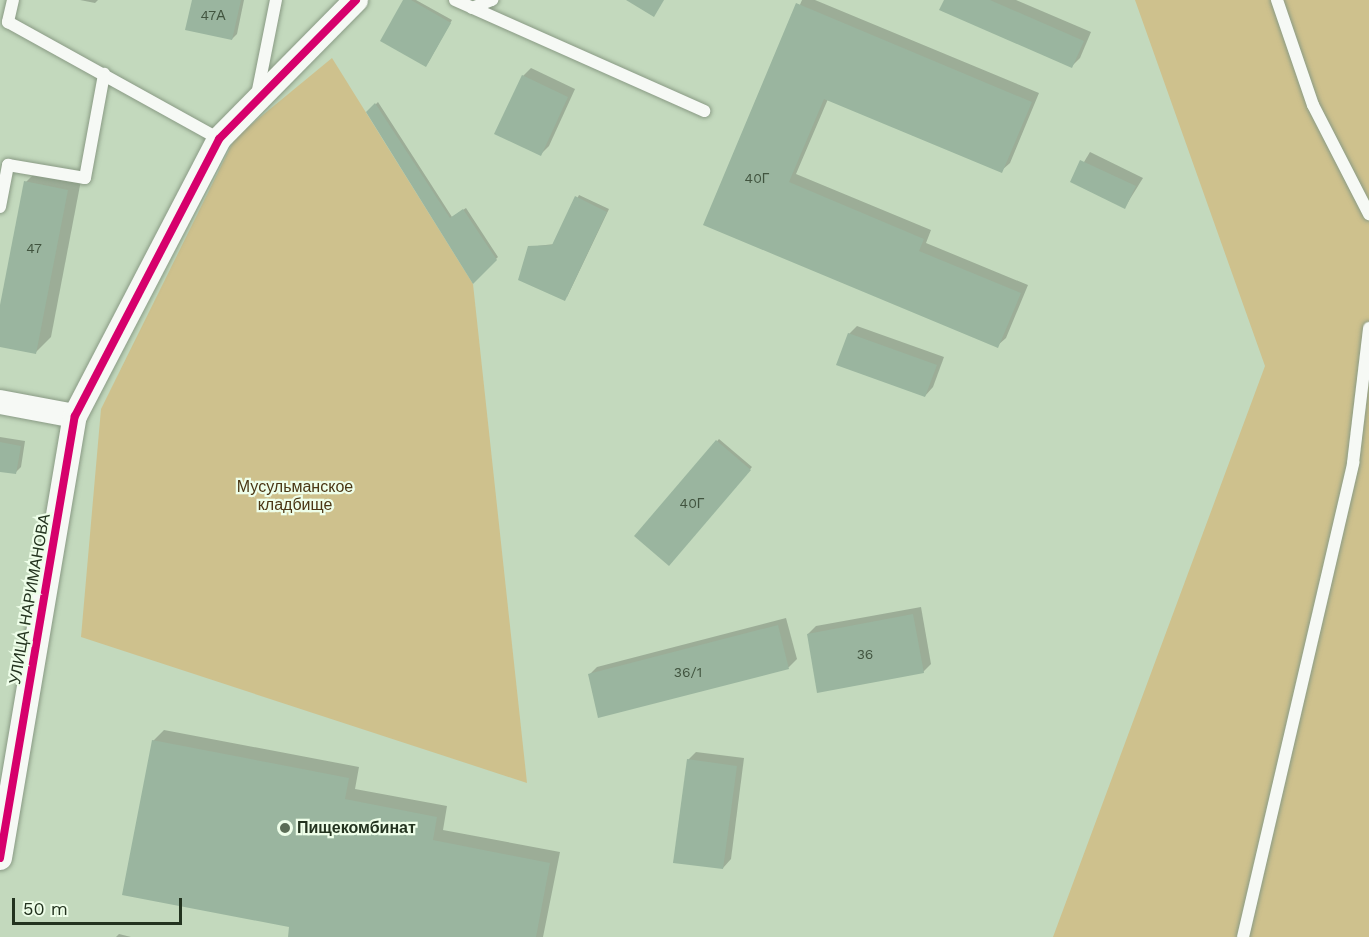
<!DOCTYPE html>
<html>
<head>
<meta charset="utf-8">
<style>
  body { margin:0 }
  #map { position:relative; width:1369px; height:937px; overflow:hidden; background:#c3d9bd; font-family:"Work Sans",sans-serif }
  div>[style] { position:absolute }
  .green>* { inset:0; background:#cec18d }
  .shadow>* { inset:0; background:#0003 }
  .building>* { inset:0; background:#9ab59f }
  .roads { filter:drop-shadow(0 0 2px #899a84) drop-shadow(0 0 2px #899a84) }
  .service>* { height:12px; margin:-6px; padding:0 6px; transform-origin:6px; border-radius:6px; background:#f6f9f5 }
  .minor>* { height:24px; margin:-12px; padding:0 12px; transform-origin:12px; border-radius:12px; background:#f6f9f5 }
  .cycleway>* { height:8px; margin:-4px; padding:0 4px; transform-origin:4px; border-radius:4px; background:#d6006c }
  .dots>* { width:16px; height:16px; translate:-50% -50%; box-sizing:border-box; border:3px solid #eefee9; border-radius:50% }
  span { translate:-50% -50%; white-space:nowrap; text-align:center; line-height:1.15; -webkit-text-stroke:4.5px #eefee9; paint-order:stroke }
  .number-label { font-size:14px; color:#41543f }
  .number-label span { -webkit-text-stroke-width:0 }
  .park-label { font-size:16px; color:#4a3614 }
  .street-label { font-size:16px; color:#23331f }
  .poi-label { font-size:16px; color:#23331f; font-weight:700 }
  .left { translate:0 -50%; text-align:left }
  .scale { position:absolute; left:12px; top:898px; width:170px; height:27px; box-sizing:border-box; border:3px solid #23331f; border-top:0; padding-left:8px; font-size:18px; line-height:21px; white-space:nowrap; color:#23331f; -webkit-text-stroke:4px #eefee9; paint-order:stroke }
</style>
</head>
<body>
<div id="map">
  <div class="green">
    <i style="clip-path:polygon(1135px 0,1369px 0,1369px 937px,1053px 937px,1265px 366px)"></i>
    <i style="clip-path:polygon(332px 58px,473px 284px,527px 783px,81px 637px,101px 409px,235px 138px)"></i>
  </div>
  <div class="shadow">
    <i style="clip-path:polygon(80px 0,98px 0,95px 3px)"></i>
    <i style="clip-path:polygon(194px 0,244px 0,237px 34px,232px 39px)"></i>
    <i style="clip-path:polygon(405px 0,416px 0,452px 20px,428px 63px)"></i>
    <i style="clip-path:polygon(802px 0,815px 0,1039px 93px,1010px 163px,1001px 171px,828px 99px,796px 174px,931px 230px,926px 243px,1028px 285px,1006px 338px,997px 346px,705px 224px)"></i>
    <i style="clip-path:polygon(945px 0,1016px 0,1091px 32px,1080px 58px,1072px 66px)"></i>
    <i style="clip-path:polygon(531px 68px,575px 89px,549px 146px,541px 154px,523px 76px)"></i>
    <i style="clip-path:polygon(378px 102px,452px 217px,466px 208px,498px 257px,473px 281px,368px 112px)"></i>
    <i style="clip-path:polygon(1090px 152px,1143px 178px,1125px 207px,1072px 182px)"></i>
    <i style="clip-path:polygon(41px 167px,82px 175px,51px 337px,35px 353px,0 346px,0 313px,26px 182px)"></i>
    <i style="clip-path:polygon(579px 195px,609px 209px,567px 297px,529px 247px,554px 244px)"></i>
    <i style="clip-path:polygon(857px 326px,944px 357px,933px 387px,925px 396px,849px 334px)"></i>
    <i style="clip-path:polygon(0 437px,25px 441px,21px 467px,15px 473px,0 470px)"></i>
    <i style="clip-path:polygon(719px 439px,752px 467px,669px 564px,636px 536px)"></i>
    <i style="clip-path:polygon(921px 607px,931px 664px,923px 672px,808px 634px,816px 626px)"></i>
    <i style="clip-path:polygon(786px 618px,797px 659px,789px 667px,599px 716px,589px 675px,597px 667px)"></i>
    <i style="clip-path:polygon(164px 730px,359px 767px,355px 789px,447px 806px,443px 830px,560px 852px,543px 937px,289px 937px,291px 926px,153px 741px)"></i>
    <i style="clip-path:polygon(696px 752px,744px 758px,731px 859px,723px 868px,688px 760px)"></i>
    <i style="clip-path:polygon(119px 934px,131px 937px,116px 937px)"></i>
  </div>
  <div class="building">
    <i style="clip-path:polygon(192px 0,241px 0,232px 40px,185px 30px)"></i>
    <i style="clip-path:polygon(403px 0,411px 0,451px 23px,426px 67px,380px 41px)"></i>
    <i style="clip-path:polygon(626px 0,664px 0,654px 17px)"></i>
    <i style="clip-path:polygon(944px 0,990px 0,1084px 41px,1072px 68px,939px 10px)"></i>
    <i style="clip-path:polygon(796px 3px,1032px 102px,1002px 173px,824px 99px,789px 182px,924px 239px,919px 251px,1021px 293px,998px 348px,703px 225px)"></i>
    <i style="clip-path:polygon(522px 75px,568px 97px,541px 156px,494px 134px)"></i>
    <i style="clip-path:polygon(375px 103px,450px 218px,463px 209px,497px 260px,473px 284px,366px 112px)"></i>
    <i style="clip-path:polygon(1080px 160px,1136px 186px,1125px 209px,1070px 182px)"></i>
    <i style="clip-path:polygon(24px 181px,68px 190px,36px 354px,0 347px,0 305px)"></i>
    <i style="clip-path:polygon(575px 196px,607px 212px,565px 301px,518px 280px,528px 246px,552px 245px)"></i>
    <i style="clip-path:polygon(848px 333px,937px 365px,925px 397px,836px 365px)"></i>
    <i style="clip-path:polygon(716px 440px,751px 470px,669px 566px,634px 536px)"></i>
    <i style="clip-path:polygon(0 442px,21px 446px,16px 474px,0 472px)"></i>
    <i style="clip-path:polygon(913px 614px,924px 673px,817px 693px,807px 634px)"></i>
    <i style="clip-path:polygon(778px 625px,789px 669px,598px 718px,588px 674px)"></i>
    <i style="clip-path:polygon(152px 740px,349px 778px,345px 799px,437px 817px,433px 840px,550px 863px,536px 937px,288px 937px,289px 927px,122px 895px)"></i>
    <i style="clip-path:polygon(687px 759px,737px 766px,723px 869px,673px 863px)"></i>
  </div>
  <div class="roads">
    <div class="service">
      <i style="left:13px;top:0;width:23px;rotate:103deg"></i>
      <i style="left:8px;top:22px;width:241px;rotate:29deg"></i>
      <i style="left:455px;top:0;width:273px;rotate:24deg"></i>
      <i style="left:1277px;top:0;width:111px;rotate:71.1deg"></i>
      <i style="left:1313px;top:105px;width:123px;rotate:62.8deg"></i>
      <i style="left:472px;top:8px;width:22px;rotate:-22deg"></i>
      <i style="left:257px;top:95px;width:97px;rotate:-78.7deg"></i>
      <i style="left:0;top:207px;width:43px;rotate:-79.2deg"></i>
      <i style="left:8px;top:165px;width:78px;rotate:9.6deg"></i>
      <i style="left:85px;top:178px;width:106px;rotate:-79.6deg"></i>
      <i style="left:1243px;top:937px;width:487px;rotate:-76.9deg"></i>
      <i style="left:1353px;top:463px;width:136px;rotate:-83.2deg"></i>
    </div>
    <div class="minor">
      <i style="left:0;top:402px;width:76px;rotate:10.6deg"></i>
      <i style="left:0;top:858px;width:448px;rotate:-80.4deg"></i>
      <i style="left:75px;top:416px;width:312px;rotate:-62.5deg"></i>
      <i style="left:219px;top:139px;width:195px;rotate:-45.4deg"></i>
    </div>
  </div>
  <div class="cycleway">
    <i style="left:0;top:858px;width:448px;rotate:-80.4deg"></i>
    <i style="left:75px;top:416px;width:312px;rotate:-62.5deg"></i>
    <i style="left:219px;top:139px;width:195px;rotate:-45.4deg"></i>
  </div>
  <div class="dots">
    <i style="left:285px;top:828px;background:#5b6d56"></i>
  </div>
  <div class="number-label">
    <span style="left:213px;top:15px">47А</span>
    <span style="left:757px;top:178px">40Г</span>
    <span style="left:34px;top:248px">47</span>
    <span style="left:692px;top:503px">40Г</span>
    <span style="left:865px;top:654px">36</span>
    <span style="left:688px;top:672px">36/1</span>
  </div>
  <div class="park-label">
    <span style="left:295px;top:496px">Мусульманское<br>кладбище</span>
  </div>
  <div class="street-label">
    <span style="left:30px;top:599px;rotate:-80deg">УЛИЦА НАРИМАНОВА</span>
  </div>
  <div class="poi-label">
    <span class="left" style="left:297px;top:828px">Пищекомбинат</span>
  </div>
  <div class="scale">50 m</div>
</div>
</body>
</html>
